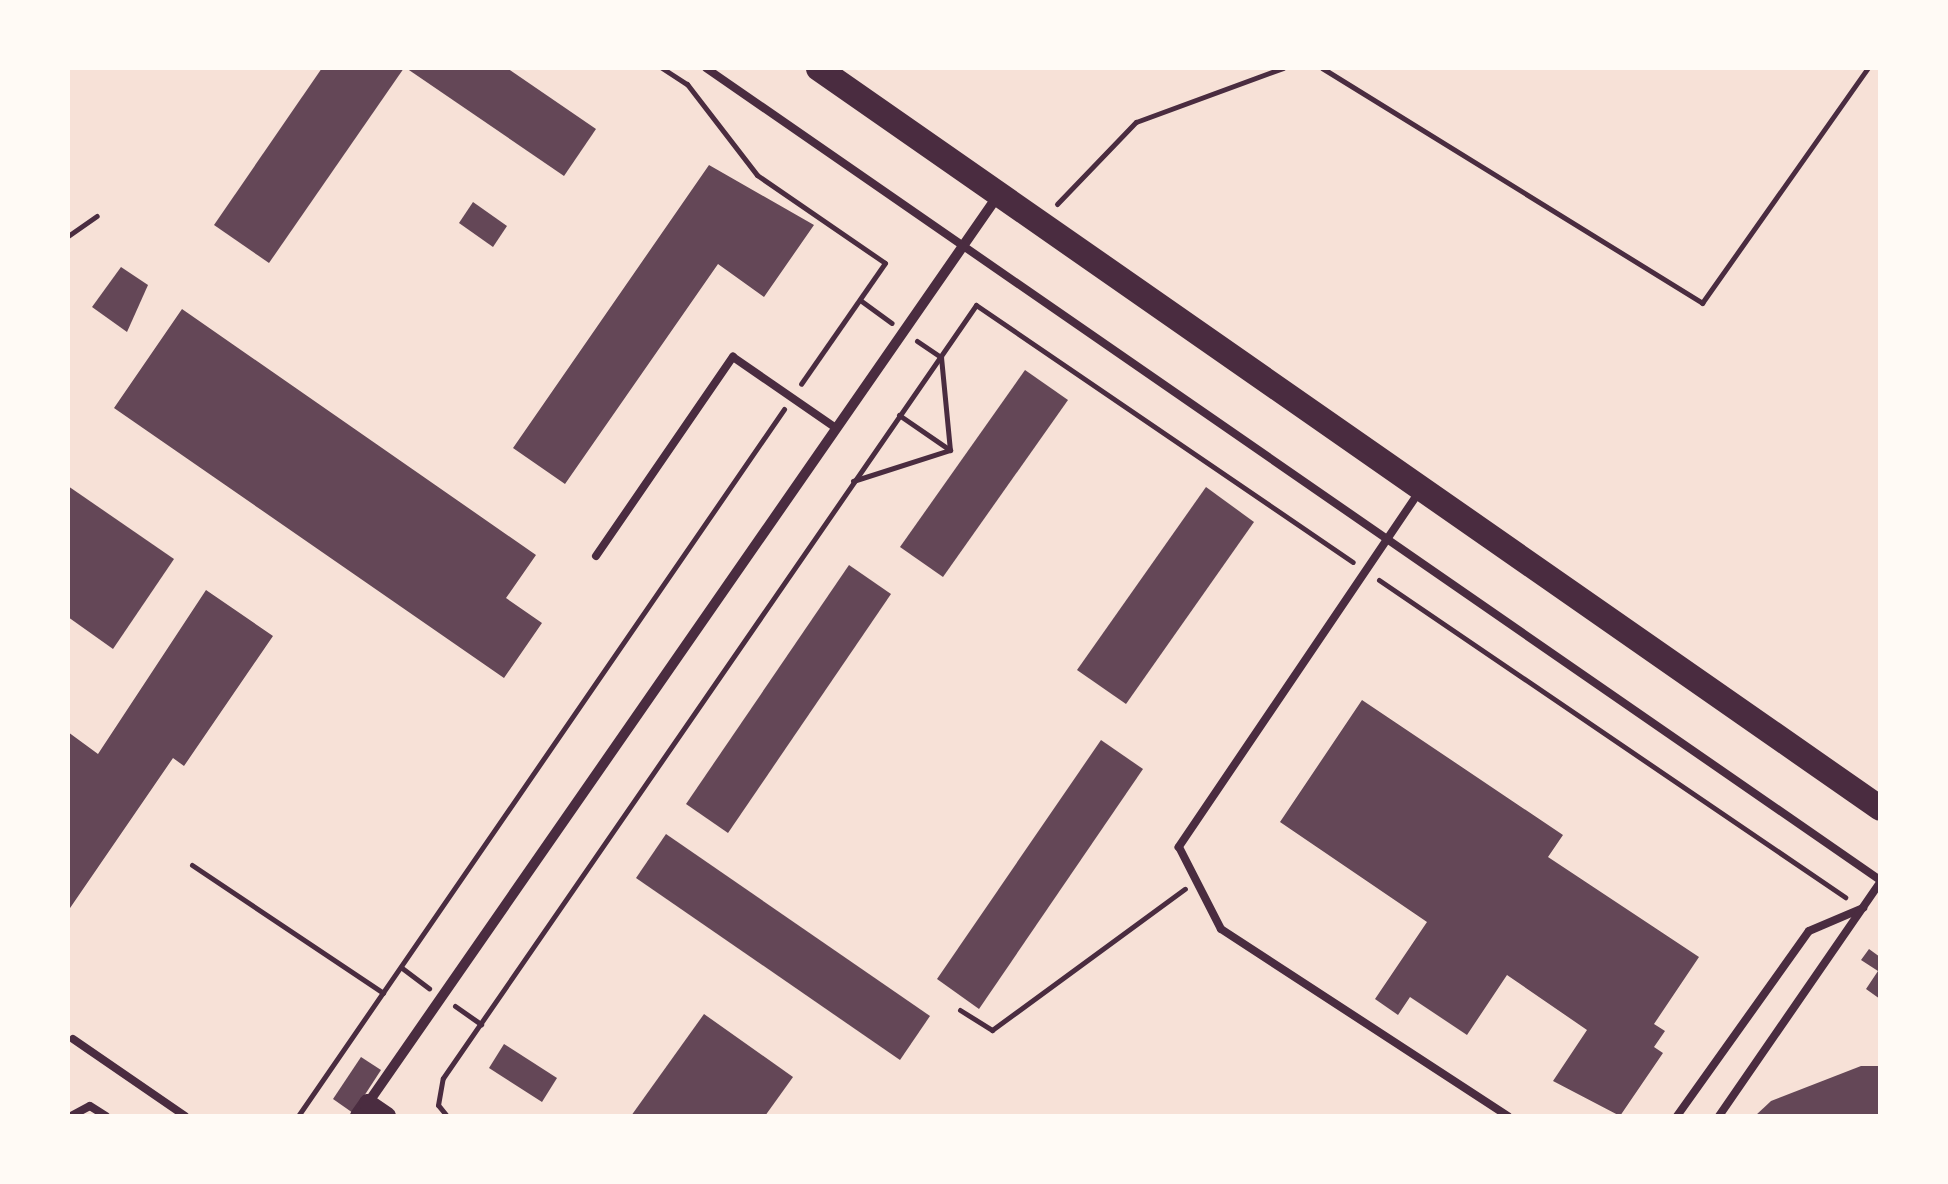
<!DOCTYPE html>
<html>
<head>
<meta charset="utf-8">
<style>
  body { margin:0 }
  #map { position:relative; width:1948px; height:1184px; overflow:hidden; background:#f7e1d7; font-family:Mulish,sans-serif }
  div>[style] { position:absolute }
  .building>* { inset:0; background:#644757 }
  .path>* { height:5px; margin:-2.5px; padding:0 2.5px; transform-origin:2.5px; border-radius:2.5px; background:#4a2c40 }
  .service>* { height:8px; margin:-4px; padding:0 4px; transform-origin:4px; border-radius:4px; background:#4a2c40 }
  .minor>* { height:10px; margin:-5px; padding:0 5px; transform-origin:5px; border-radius:5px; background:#4a2c40 }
  .tertiary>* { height:18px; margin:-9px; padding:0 9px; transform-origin:9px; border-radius:9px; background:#4a2c40 }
  .primary>* { height:25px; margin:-12.5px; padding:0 12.5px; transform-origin:12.5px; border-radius:12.5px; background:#4a2c40 }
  span { translate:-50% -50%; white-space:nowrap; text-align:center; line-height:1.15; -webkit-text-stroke:8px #fffaf5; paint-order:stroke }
  .frame { position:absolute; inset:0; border:70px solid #fffaf5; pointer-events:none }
</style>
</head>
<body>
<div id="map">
  <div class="building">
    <i style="clip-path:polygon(322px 68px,404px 68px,269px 263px,214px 225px)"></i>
    <i style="clip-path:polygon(406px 68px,507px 68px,596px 129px,564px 176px)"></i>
    <i style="clip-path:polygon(709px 165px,814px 225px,764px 297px,718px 264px,565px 484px,513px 448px)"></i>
    <i style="clip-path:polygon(473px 202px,507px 226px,493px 247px,459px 223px)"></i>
    <i style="clip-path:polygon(121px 267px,148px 285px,127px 332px,92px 307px)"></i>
    <i style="clip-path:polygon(182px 309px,536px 555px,506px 598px,542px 623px,504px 678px,114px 408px)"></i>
    <i style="clip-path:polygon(1025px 370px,1068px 400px,943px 577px,900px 547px)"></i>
    <i style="clip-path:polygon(68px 486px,174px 559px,113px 649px,68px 617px)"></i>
    <i style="clip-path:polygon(1206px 487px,1254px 522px,1126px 704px,1077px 670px)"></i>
    <i style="clip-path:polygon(849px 565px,891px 594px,728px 833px,686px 804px)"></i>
    <i style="clip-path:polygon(206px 590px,273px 636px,184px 766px,173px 758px,68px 911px,68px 732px,98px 754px)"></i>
    <i style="clip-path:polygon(1362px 700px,1563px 835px,1548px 857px,1699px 957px,1654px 1024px,1665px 1031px,1654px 1047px,1663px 1053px,1620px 1116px,1553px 1081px,1587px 1030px,1507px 975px,1467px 1035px,1410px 997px,1398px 1015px,1375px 999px,1427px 922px,1280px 822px)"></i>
    <i style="clip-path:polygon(1101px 740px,1143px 769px,979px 1009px,937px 979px)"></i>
    <i style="clip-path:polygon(666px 834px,930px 1016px,900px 1060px,636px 878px)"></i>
    <i style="clip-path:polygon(1869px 949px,1880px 957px,1880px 999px,1866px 989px,1878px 971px,1861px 960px)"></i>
    <i style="clip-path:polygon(704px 1014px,793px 1077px,765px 1116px,631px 1116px)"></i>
    <i style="clip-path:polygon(504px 1044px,557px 1078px,542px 1102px,489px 1068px)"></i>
    <i style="clip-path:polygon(361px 1057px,381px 1070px,353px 1113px,333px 1099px)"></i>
    <i style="clip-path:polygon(1861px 1066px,1880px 1066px,1880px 1116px,1755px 1116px,1771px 1101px)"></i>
  </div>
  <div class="path">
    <i style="left:662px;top:68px;width:30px;rotate:33deg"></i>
    <i style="left:687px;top:84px;width:115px;rotate:52.4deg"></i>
    <i style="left:757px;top:175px;width:155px;rotate:34.5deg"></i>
    <i style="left:885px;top:263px;width:147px;rotate:124.8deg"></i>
    <i style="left:1322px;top:68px;width:447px;rotate:31.7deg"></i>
    <i style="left:1702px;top:303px;width:288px;rotate:-54.8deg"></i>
    <i style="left:1057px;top:204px;width:114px;rotate:-46.1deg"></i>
    <i style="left:1136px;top:122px;width:157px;rotate:-20.2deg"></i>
    <i style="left:68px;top:236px;width:35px;rotate:-35deg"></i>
    <i style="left:860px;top:300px;width:39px;rotate:36deg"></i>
    <i style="left:917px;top:341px;width:29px;rotate:34deg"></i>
    <i style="left:941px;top:357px;width:93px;rotate:84.5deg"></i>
    <i style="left:899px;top:415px;width:62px;rotate:34.5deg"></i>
    <i style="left:853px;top:481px;width:102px;rotate:-17.7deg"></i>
    <i style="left:1379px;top:580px;width:564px;rotate:34.23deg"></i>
    <i style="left:192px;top:865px;width:230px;rotate:33.8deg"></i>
    <i style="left:402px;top:968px;width:34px;rotate:37deg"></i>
    <i style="left:455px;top:1006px;width:32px;rotate:35deg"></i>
    <i style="left:960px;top:1010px;width:38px;rotate:32deg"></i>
    <i style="left:992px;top:1030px;width:239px;rotate:-36.2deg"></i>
    <i style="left:298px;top:1116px;width:858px;rotate:-55.49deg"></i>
    <i style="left:447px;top:1116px;width:14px;rotate:-129deg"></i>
    <i style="left:438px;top:1105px;width:27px;rotate:-80deg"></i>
    <i style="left:443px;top:1078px;width:939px;rotate:-55.41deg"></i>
    <i style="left:976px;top:305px;width:456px;rotate:34.3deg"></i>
  </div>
  <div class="service">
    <i style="left:706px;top:68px;width:1427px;rotate:34.67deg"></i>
    <i style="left:1419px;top:492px;width:429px;rotate:124.1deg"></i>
    <i style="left:1179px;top:847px;width:92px;rotate:62.9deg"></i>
    <i style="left:1221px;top:929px;width:343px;rotate:33.1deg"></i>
    <i style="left:596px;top:556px;width:242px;rotate:-55.5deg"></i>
    <i style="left:733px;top:357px;width:125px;rotate:34.6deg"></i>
    <i style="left:73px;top:1039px;width:136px;rotate:34.5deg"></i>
    <i style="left:71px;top:1116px;width:21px;rotate:-28deg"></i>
    <i style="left:90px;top:1106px;width:19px;rotate:32deg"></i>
    <i style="left:1677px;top:1116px;width:227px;rotate:-54.5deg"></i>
    <i style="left:1809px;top:931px;width:59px;rotate:-23.1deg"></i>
    <i style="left:1719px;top:1116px;width:283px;rotate:-55.4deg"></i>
  </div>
  <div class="minor">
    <i style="left:368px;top:1103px;width:1103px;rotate:-55.23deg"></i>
  </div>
  <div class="tertiary">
    <i style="left:359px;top:1116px;width:16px;rotate:-55deg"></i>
    <i style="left:368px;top:1103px;width:23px;rotate:34deg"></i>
  </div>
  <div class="primary">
    <i style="left:818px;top:68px;width:1294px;rotate:34.87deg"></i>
  </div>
  <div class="frame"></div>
</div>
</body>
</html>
